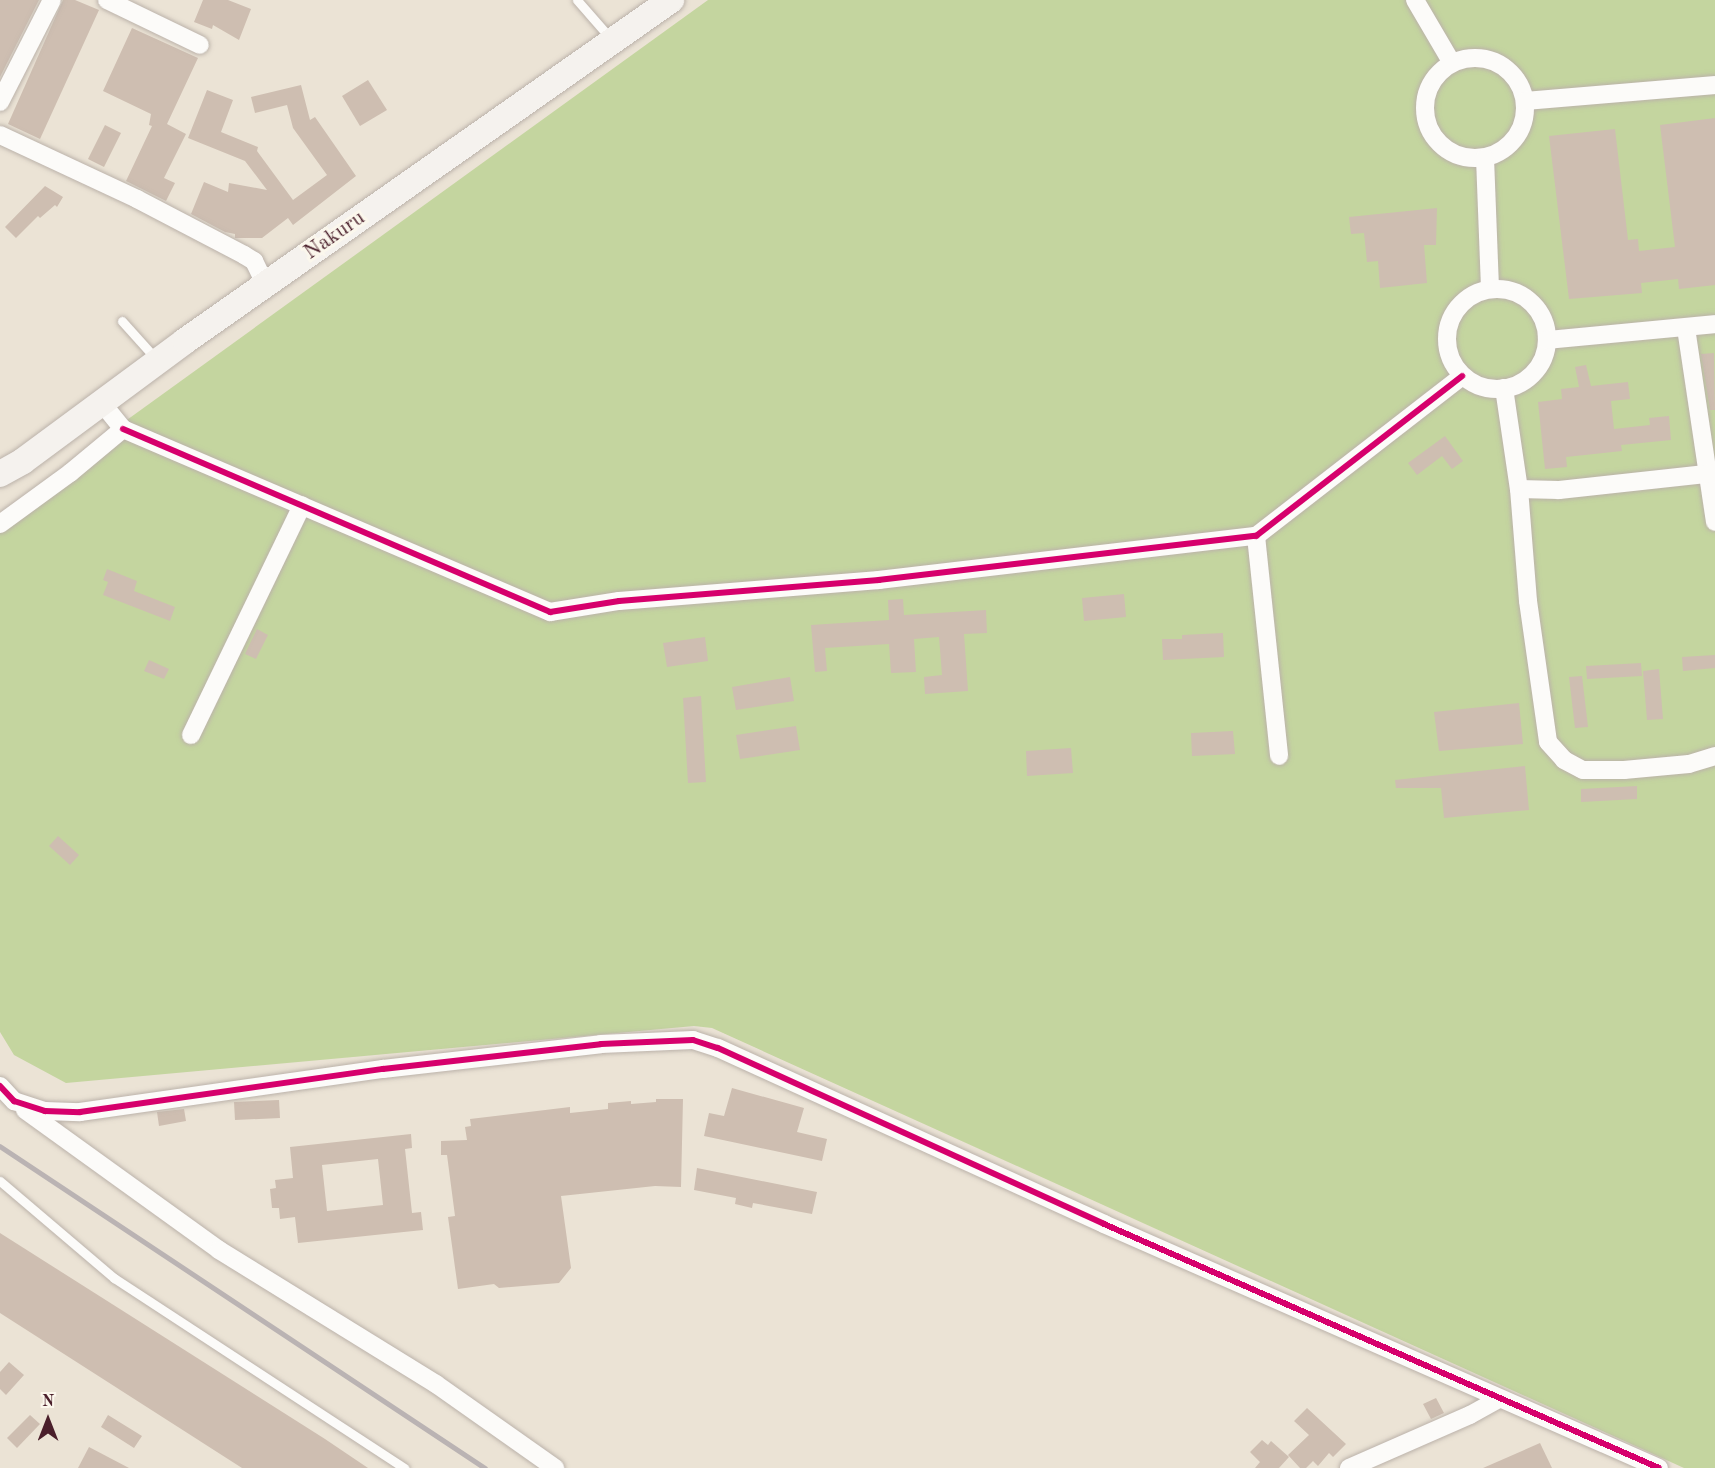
<!DOCTYPE html>
<html>
<head>
<meta charset="utf-8">
<style>
  body { margin:0 }
  #map { position:relative; width:1715px; height:1468px; overflow:hidden; background:#ebe3d5; font-family:"Old Standard TT",serif }
  div>[style] { position:absolute }
  .green>* { inset:0; background:#c4d59f }
  .building>* { inset:0; background:#cebeb1 }
  .roads { filter:drop-shadow(0 0 2px #bbb2aa) drop-shadow(0 0 2px #bbb2aa) }
  .service>* { height:9px; margin:-4.5px; padding:0 4.5px; transform-origin:4.5px; border-radius:4.5px; background:#fcfbf9 }
  .minor>* { height:18px; margin:-9px; padding:0 9px; transform-origin:9px; border-radius:9px; background:#fcfbf9 }
  .minor>.ring { margin:-9px; padding:0; box-sizing:content-box; background:none; border:18px solid #fcfbf9; border-radius:50% }
  .secondary>* { height:26px; margin:-13px; padding:0 13px; transform-origin:13px; border-radius:13px; background:#f5f2ee }
  .rail>* { height:4.5px; margin:-2.25px; padding:0 2.25px; transform-origin:2.25px; border-radius:2.25px; background:#bab3b3 }
  .cycleway>* { height:6px; margin:-3px; padding:0 3px; transform-origin:3px; border-radius:3px; background:#d6006c }
  span { translate:-50% -50%; white-space:nowrap; text-align:center; line-height:1.15; -webkit-text-stroke:6px #fbf7ec; paint-order:stroke }
  .street-label { font-size:21px; color:#4a1f2b }
  .north { position:absolute; left:18px; top:1390px; width:60px; height:60px; -webkit-text-stroke:4px #fbf7ec; paint-order:stroke; rotate:0deg; font-size:16px; font-weight:700; line-height:24px; text-align:center; color:#4a1f2b }
  .north::after { content:''; display:block; margin:auto; width:21px; height:27px; background:#4a1f2b; clip-path:polygon(50% 0,100% 100%,50% 72%,0 100%) }
</style>
</head>
<body>
<div id="map">
  <div class="green">
    <i style="clip-path:polygon(708px 0,1715px 0,1715px 1468px,1684px 1468px,712px 1028px,694px 1026px,66px 1083px,14px 1055px,0 1032px,0 519px,113px 430px)"></i>
  </div>
  <div class="building">
    <i style="clip-path:polygon(0 0,39px 0,0 77px)"></i>
    <i style="clip-path:polygon(63px 0,75px 0,99px 10px,40px 139px,8px 124px)"></i>
    <i style="clip-path:polygon(203px 0,228px 0,251px 9px,239px 40px,213px 25px,212px 29px,194px 22px)"></i>
    <i style="clip-path:polygon(132px 28px,198px 58px,167px 124px,186px 134px,164px 178px,175px 183px,166px 201px,126px 181px,152px 126px,149px 125px,151px 114px,103px 91px)"></i>
    <i style="clip-path:polygon(368px 80px,387px 110px,360px 126px,342px 96px)"></i>
    <i style="clip-path:polygon(301px 85px,310px 120px,315px 117px,356px 176px,293px 225px,288px 218px,262px 238px,235px 238px,235px 234px,225px 232px,191px 214px,204px 182px,228px 192px,229px 183px,267px 190px,245px 161px,188px 138px,207px 90px,233px 100px,221px 132px,258px 147px,257px 151px,293px 200px,327px 175px,293px 128px,287px 105px,255px 113px,251px 97px)"></i>
    <i style="clip-path:polygon(1715px 118px,1715px 285px,1679px 289px,1678px 279px,1641px 283px,1642px 293px,1569px 299px,1549px 136px,1615px 129px,1628px 240px,1638px 239px,1639px 251px,1675px 247px,1660px 125px)"></i>
    <i style="clip-path:polygon(105px 125px,121px 133px,104px 167px,88px 159px)"></i>
    <i style="clip-path:polygon(45px 186px,63px 197px,57px 207px,55px 205px,40px 218px,38px 216px,16px 238px,5px 227px)"></i>
    <i style="clip-path:polygon(1437px 208px,1436px 245px,1424px 245px,1427px 283px,1380px 288px,1378px 261px,1367px 262px,1364px 233px,1351px 234px,1349px 217px)"></i>
    <i style="clip-path:polygon(1714px 353px,1715px 410px,1710px 410px,1701px 354px)"></i>
    <i style="clip-path:polygon(1586px 365px,1591px 386px,1628px 382px,1630px 399px,1611px 401px,1614px 429px,1650px 425px,1649px 418px,1669px 416px,1671px 440px,1621px 445px,1622px 451px,1566px 457px,1567px 467px,1545px 469px,1538px 402px,1562px 399px,1561px 389px,1579px 387px,1575px 367px)"></i>
    <i style="clip-path:polygon(1445px 436px,1463px 461px,1452px 469px,1442px 456px,1417px 475px,1408px 463px)"></i>
    <i style="clip-path:polygon(107px 569px,137px 581px,134px 591px,175px 607px,170px 621px,103px 595px,108px 582px,103px 580px)"></i>
    <i style="clip-path:polygon(1124px 594px,1126px 617px,1084px 621px,1082px 598px)"></i>
    <i style="clip-path:polygon(903px 599px,904px 615px,986px 610px,987px 633px,964px 634px,968px 691px,925px 694px,924px 677px,942px 675px,939px 637px,914px 639px,916px 672px,891px 673px,889px 644px,825px 648px,827px 671px,815px 672px,811px 625px,889px 620px,888px 600px)"></i>
    <i style="clip-path:polygon(257px 629px,268px 635px,256px 659px,245px 654px)"></i>
    <i style="clip-path:polygon(1223px 633px,1224px 657px,1163px 660px,1162px 639px,1182px 639px,1182px 635px)"></i>
    <i style="clip-path:polygon(705px 637px,708px 661px,667px 667px,663px 643px)"></i>
    <i style="clip-path:polygon(1715px 655px,1715px 668px,1683px 671px,1682px 657px)"></i>
    <i style="clip-path:polygon(149px 660px,169px 669px,164px 679px,144px 671px)"></i>
    <i style="clip-path:polygon(1641px 663px,1642px 676px,1587px 679px,1586px 666px)"></i>
    <i style="clip-path:polygon(1659px 669px,1663px 719px,1647px 720px,1643px 671px)"></i>
    <i style="clip-path:polygon(1582px 676px,1588px 727px,1575px 728px,1569px 677px)"></i>
    <i style="clip-path:polygon(790px 677px,794px 701px,736px 710px,732px 687px)"></i>
    <i style="clip-path:polygon(701px 696px,706px 782px,688px 783px,683px 698px)"></i>
    <i style="clip-path:polygon(1519px 703px,1523px 744px,1439px 751px,1434px 712px)"></i>
    <i style="clip-path:polygon(796px 726px,800px 750px,740px 759px,736px 735px)"></i>
    <i style="clip-path:polygon(1233px 731px,1235px 754px,1192px 756px,1191px 733px)"></i>
    <i style="clip-path:polygon(1071px 748px,1073px 773px,1027px 776px,1026px 751px)"></i>
    <i style="clip-path:polygon(1525px 766px,1529px 810px,1444px 818px,1441px 788px,1396px 788px,1395px 780px)"></i>
    <i style="clip-path:polygon(1637px 786px,1637px 799px,1581px 802px,1581px 789px)"></i>
    <i style="clip-path:polygon(58px 836px,79px 855px,70px 865px,49px 846px)"></i>
    <i style="clip-path:polygon(732px 1088px,804px 1108px,797px 1132px,827px 1139px,822px 1161px,704px 1136px,709px 1113px,724px 1116px)"></i>
    <i style="clip-path:polygon(656px 1099px,683px 1099px,681px 1187px,655px 1186px,561px 1196px,571px 1268px,559px 1283px,499px 1288px,494px 1284px,458px 1289px,448px 1217px,455px 1216px,447px 1155px,441px 1155px,441px 1141px,467px 1140px,465px 1127px,471px 1126px,470px 1119px,570px 1107px,570px 1113px,608px 1109px,608px 1103px,631px 1101px,631px 1104px,656px 1102px)"></i>
    <i style="clip-path:polygon(279px 1100px,280px 1118px,235px 1120px,234px 1102px)"></i>
    <i style="clip-path:polygon(184px 1109px,186px 1121px,159px 1126px,157px 1112px)"></i>
    <i style="clip-path:polygon(evenodd,411px 1134px,412px 1148px,405px 1149px,412px 1213px,421px 1212px,423px 1230px,298px 1243px,295px 1217px,280px 1219px,279px 1208px,272px 1208px,270px 1189px,276px 1188px,275px 1180px,293px 1178px,290px 1147px,411px 1134px,378px 1159px,383px 1205px,327px 1211px,322px 1165px,378px 1159px)"></i>
    <i style="clip-path:polygon(697px 1168px,817px 1192px,812px 1214px,753px 1203px,752px 1208px,735px 1204px,736px 1198px,694px 1190px)"></i>
    <i style="clip-path:polygon(0 1233px,325px 1439px,368px 1468px,242px 1468px,0 1313px)"></i>
    <i style="clip-path:polygon(9px 1362px,24px 1375px,6px 1395px,0 1389px,0 1372px)"></i>
    <i style="clip-path:polygon(1436px 1398px,1444px 1413px,1431px 1419px,1423px 1404px)"></i>
    <i style="clip-path:polygon(1307px 1408px,1346px 1444px,1333px 1457px,1329px 1453px,1318px 1466px,1313px 1461px,1306px 1468px,1300px 1468px,1288px 1455px,1309px 1435px,1294px 1421px)"></i>
    <i style="clip-path:polygon(30px 1415px,40px 1424px,17px 1448px,7px 1438px)"></i>
    <i style="clip-path:polygon(108px 1415px,142px 1436px,134px 1448px,101px 1427px)"></i>
    <i style="clip-path:polygon(1262px 1440px,1268px 1445px,1271px 1441px,1289px 1457px,1279px 1468px,1255px 1468px,1260px 1462px,1250px 1452px)"></i>
    <i style="clip-path:polygon(1540px 1443px,1552px 1468px,1483px 1468px)"></i>
    <i style="clip-path:polygon(89px 1447px,129px 1468px,78px 1468px)"></i>
  </div>
  <div class="roads">
    <div class="service">
      <i style="left:577px;top:0;width:52px;rotate:48.9deg"></i>
      <i style="left:122px;top:321px;width:51px;rotate:48.2deg"></i>
      <i style="left:0;top:1181px;width:150px;rotate:40.4deg"></i>
      <i style="left:114px;top:1278px;width:347px;rotate:33.2deg"></i>
    </div>
    <div class="minor">
      <i style="left:107px;top:0;width:103px;rotate:25.8deg"></i>
      <i style="left:1415px;top:0;width:73px;rotate:59.6deg"></i>
      <i class="ring" style="left:1425px;top:58px;width:82px;height:82px"></i>
      <i style="left:1525px;top:101px;width:191px;rotate:-4.8deg"></i>
      <i style="left:0;top:102px;width:114px;rotate:-63deg"></i>
      <i style="left:0;top:135px;width:151px;rotate:25deg"></i>
      <i style="left:137px;top:199px;width:121px;rotate:27.6deg"></i>
      <i style="left:244px;top:255px;width:12px;rotate:31deg"></i>
      <i style="left:254px;top:261px;width:25px;rotate:64deg"></i>
      <i style="left:1485px;top:158px;width:131px;rotate:87.8deg"></i>
      <i class="ring" style="left:1447px;top:289px;width:82px;height:82px"></i>
      <i style="left:1686px;top:328px;width:196px;rotate:81.5deg"></i>
      <i style="left:1547px;top:340px;width:169px;rotate:-5.4deg"></i>
      <i style="left:1504px;top:388px;width:102px;rotate:81.6deg"></i>
      <i style="left:1519px;top:489px;width:40px;rotate:1.4deg"></i>
      <i style="left:1559px;top:490px;width:157px;rotate:-6.2deg"></i>
      <i style="left:123px;top:429px;width:465px;rotate:23.2deg"></i>
      <i style="left:550px;top:612px;width:70px;rotate:-9.1deg"></i>
      <i style="left:619px;top:601px;width:261px;rotate:-4.6deg"></i>
      <i style="left:879px;top:580px;width:380px;rotate:-6.7deg"></i>
      <i style="left:1256px;top:536px;width:261px;rotate:-37.8deg"></i>
      <i style="left:1519px;top:489px;width:112px;rotate:85.4deg"></i>
      <i style="left:1528px;top:601px;width:142px;rotate:81.9deg"></i>
      <i style="left:1548px;top:742px;width:24px;rotate:48deg"></i>
      <i style="left:1564px;top:760px;width:21px;rotate:28deg"></i>
      <i style="left:1583px;top:770px;width:41px"></i>
      <i style="left:1624px;top:770px;width:65px;rotate:-5.3deg"></i>
      <i style="left:1689px;top:764px;width:27px;rotate:-17deg"></i>
      <i style="left:0;top:524px;width:87px;rotate:-36.1deg"></i>
      <i style="left:70px;top:473px;width:69px;rotate:-39.7deg"></i>
      <i style="left:123px;top:429px;width:33px;rotate:-129deg"></i>
      <i style="left:1256px;top:536px;width:221px;rotate:84deg"></i>
      <i style="left:191px;top:735px;width:255px;rotate:-64.2deg"></i>
      <i style="left:0;top:1086px;width:21px;rotate:47deg"></i>
      <i style="left:14px;top:1101px;width:33px;rotate:18deg"></i>
      <i style="left:45px;top:1111px;width:35px;rotate:2deg"></i>
      <i style="left:80px;top:1112px;width:306px;rotate:-8.1deg"></i>
      <i style="left:383px;top:1069px;width:219px;rotate:-6.5deg"></i>
      <i style="left:601px;top:1044px;width:92px;rotate:-2.5deg"></i>
      <i style="left:693px;top:1040px;width:26px;rotate:18deg"></i>
      <i style="left:718px;top:1048px;width:424px;rotate:24.5deg"></i>
      <i style="left:1104px;top:1224px;width:606px;rotate:23.73deg"></i>
      <i style="left:25px;top:1110px;width:239px;rotate:35.8deg"></i>
      <i style="left:219px;top:1250px;width:255px;rotate:31.7deg"></i>
      <i style="left:436px;top:1384px;width:146px;rotate:35.2deg"></i>
      <i style="left:1349px;top:1468px;width:132px;rotate:-23.7deg"></i>
      <i style="left:1470px;top:1415px;width:33px;rotate:-29deg"></i>
    </div>
    <div class="secondary">
      <i style="left:0;top:474px;width:26px;rotate:-29deg"></i>
      <i style="left:23px;top:461px;width:202px;rotate:-36.5deg"></i>
      <i style="left:185px;top:341px;width:594px;rotate:-35.06deg"></i>
    </div>
  </div>
  <div class="rail">
    <i style="left:0;top:1146px;width:582px;rotate:33.58deg"></i>
  </div>
  <div class="cycleway">
    <i style="left:123px;top:429px;width:465px;rotate:23.2deg"></i>
    <i style="left:550px;top:612px;width:70px;rotate:-9.1deg"></i>
    <i style="left:619px;top:601px;width:261px;rotate:-4.6deg"></i>
    <i style="left:879px;top:580px;width:380px;rotate:-6.7deg"></i>
    <i style="left:1256px;top:536px;width:261px;rotate:-37.8deg"></i>
    <i style="left:0;top:1086px;width:21px;rotate:47deg"></i>
    <i style="left:14px;top:1101px;width:33px;rotate:18deg"></i>
    <i style="left:45px;top:1111px;width:35px;rotate:2deg"></i>
    <i style="left:80px;top:1112px;width:306px;rotate:-8.1deg"></i>
    <i style="left:383px;top:1069px;width:219px;rotate:-6.5deg"></i>
    <i style="left:601px;top:1044px;width:92px;rotate:-2.5deg"></i>
    <i style="left:693px;top:1040px;width:26px;rotate:18deg"></i>
    <i style="left:718px;top:1048px;width:424px;rotate:24.5deg"></i>
    <i style="left:1104px;top:1224px;width:606px;rotate:23.73deg"></i>
  </div>
  <div class="street-label">
    <span style="left:335px;top:236px;rotate:-35deg">Nakuru</span>
  </div>
  <div class="north">N</div>
</div>
</body>
</html>
